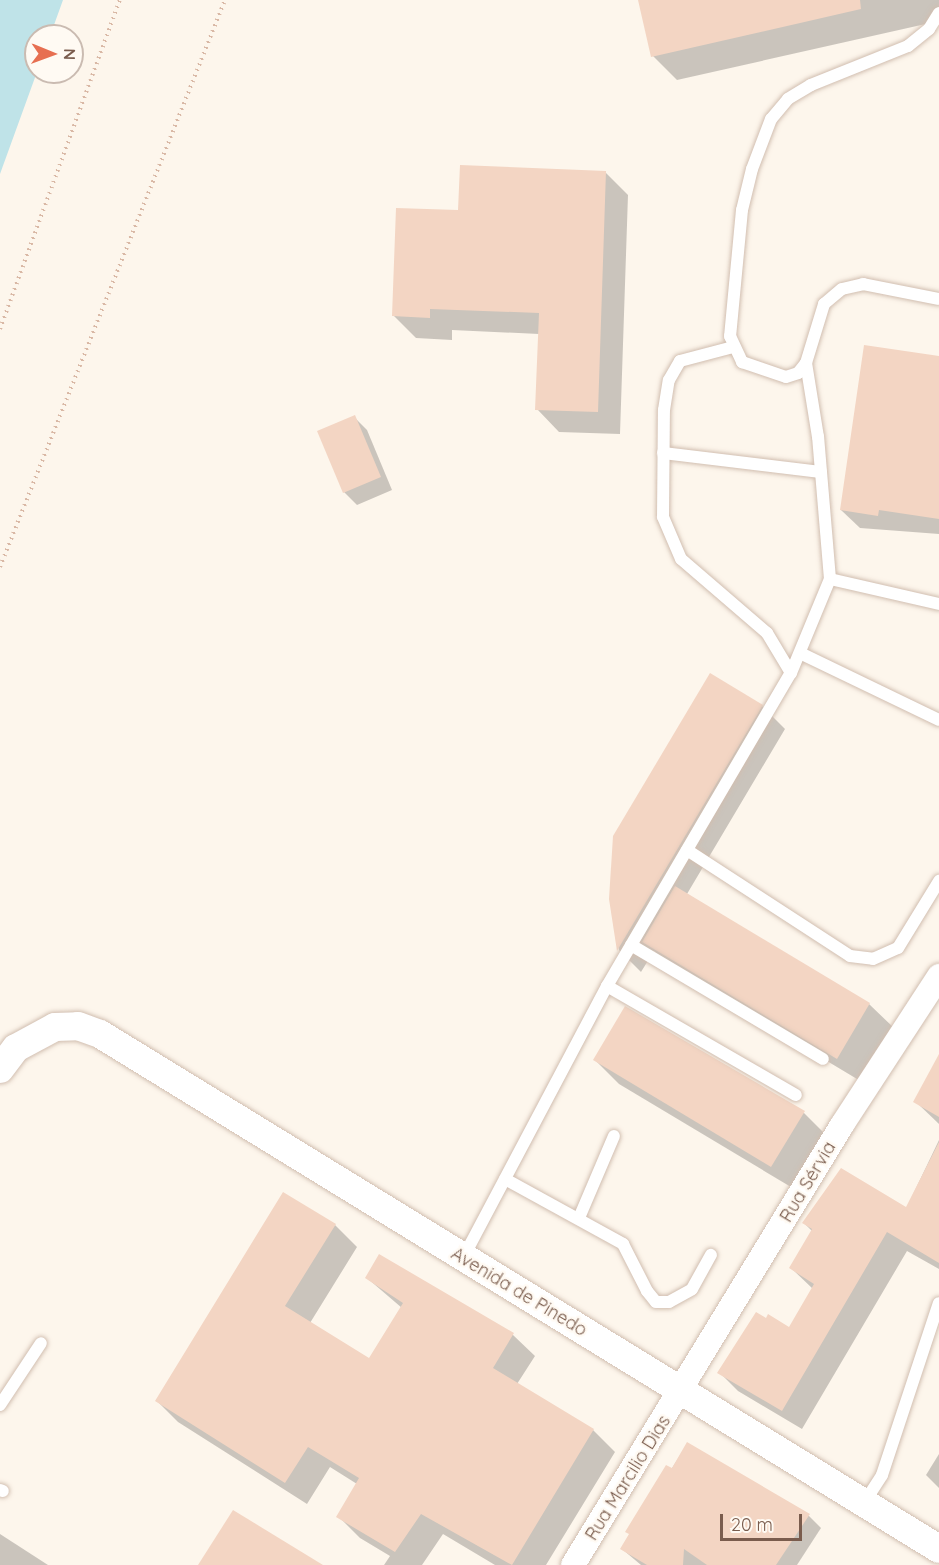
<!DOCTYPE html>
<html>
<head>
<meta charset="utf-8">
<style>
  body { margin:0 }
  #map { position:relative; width:939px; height:1565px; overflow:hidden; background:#fdf6ec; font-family:Quicksand,sans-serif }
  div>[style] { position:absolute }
  .water>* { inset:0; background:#bfe3e8 }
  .shadow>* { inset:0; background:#0003 }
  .building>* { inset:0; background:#f3d5c3 }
  .path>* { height:4px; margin-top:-2px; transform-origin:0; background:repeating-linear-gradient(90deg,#d9b8a5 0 1.5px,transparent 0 6px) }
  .roads { filter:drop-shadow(0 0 2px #d1beb0) drop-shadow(0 0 2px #d1beb0) }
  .service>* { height:12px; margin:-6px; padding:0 6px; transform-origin:6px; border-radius:6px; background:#fff }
  .minor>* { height:24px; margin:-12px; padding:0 12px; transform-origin:12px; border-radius:12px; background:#fff }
  .tertiary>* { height:28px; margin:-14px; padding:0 14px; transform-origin:14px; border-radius:14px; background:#fff }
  span { translate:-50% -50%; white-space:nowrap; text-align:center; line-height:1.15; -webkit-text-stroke:5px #fffaf3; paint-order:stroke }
  .street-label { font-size:18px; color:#7a5c4d }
  .north { position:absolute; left:24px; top:24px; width:60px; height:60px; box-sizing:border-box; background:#fffaf3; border:2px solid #cabbb1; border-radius:50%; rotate:91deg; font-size:16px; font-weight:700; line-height:24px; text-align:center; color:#7a5c4d }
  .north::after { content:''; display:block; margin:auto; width:21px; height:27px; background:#e76f51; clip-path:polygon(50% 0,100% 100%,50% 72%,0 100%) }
  .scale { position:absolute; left:720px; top:1514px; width:82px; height:27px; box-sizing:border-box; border:3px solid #7a5c4d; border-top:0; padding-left:8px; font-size:18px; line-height:21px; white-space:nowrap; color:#7a5c4d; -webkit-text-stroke:4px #fffaf3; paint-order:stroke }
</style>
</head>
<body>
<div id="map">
  <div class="water">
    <i style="clip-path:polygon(0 0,63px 0,50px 36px,36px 36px,37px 72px,0 174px)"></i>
  </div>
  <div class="shadow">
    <i style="clip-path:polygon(640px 0,939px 0,939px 21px,677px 80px,653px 56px)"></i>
    <i style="clip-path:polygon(605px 172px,628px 195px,620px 434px,559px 432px,537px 409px,539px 334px,452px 330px,452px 340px,416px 338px,394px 316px,459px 212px)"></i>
    <i style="clip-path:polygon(939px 357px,939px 534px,860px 528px,841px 510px)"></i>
    <i style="clip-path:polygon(354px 417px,367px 430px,392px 490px,357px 505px,344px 492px)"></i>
    <i style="clip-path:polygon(762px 706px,785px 729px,687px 894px,869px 1004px,894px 1028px,862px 1082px,669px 966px,654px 951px,641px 972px,619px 950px,610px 899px)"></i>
    <i style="clip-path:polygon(939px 1057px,939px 1124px,915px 1101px)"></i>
    <i style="clip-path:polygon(595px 1060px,804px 1113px,828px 1137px,796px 1190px,619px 1084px)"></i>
    <i style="clip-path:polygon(939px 1140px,939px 1269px,907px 1251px,802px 1429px,738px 1391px,719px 1372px,790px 1329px,813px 1289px,791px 1268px,813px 1232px,804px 1223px,906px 1209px)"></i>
    <i style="clip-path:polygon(335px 1225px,357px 1247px,310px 1323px,370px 1360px,402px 1308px,367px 1278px,380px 1256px,513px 1335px,535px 1356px,517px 1384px,593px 1430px,615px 1452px,546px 1565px,495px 1565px,443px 1534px,422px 1565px,384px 1565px,390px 1556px,360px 1538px,338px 1516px,357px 1484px,330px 1467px,307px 1504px,178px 1422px,157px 1401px)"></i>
    <i style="clip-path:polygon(687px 1444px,809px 1516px,821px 1528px,797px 1565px,641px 1565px,622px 1549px)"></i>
    <i style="clip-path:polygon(939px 1454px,939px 1488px,926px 1475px)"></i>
    <i style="clip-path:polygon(0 1534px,48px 1565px,0 1565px)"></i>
  </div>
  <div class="building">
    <i style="clip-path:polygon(638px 0,860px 0,861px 9px,651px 57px)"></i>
    <i style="clip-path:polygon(460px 165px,606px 171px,598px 412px,535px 410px,539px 313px,430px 309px,430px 318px,392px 316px,396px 208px,458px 210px)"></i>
    <i style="clip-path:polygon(864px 345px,939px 356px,939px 519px,879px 510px,878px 516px,840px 510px)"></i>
    <i style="clip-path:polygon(355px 415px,381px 477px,343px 493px,317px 431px)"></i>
    <i style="clip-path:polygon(710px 673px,763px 705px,617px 951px,609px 899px,613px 836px)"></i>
    <i style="clip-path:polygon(675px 886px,870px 1003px,837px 1059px,642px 942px)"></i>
    <i style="clip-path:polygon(625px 1006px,805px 1111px,771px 1167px,593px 1060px)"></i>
    <i style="clip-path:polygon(939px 1054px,939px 1117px,913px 1102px)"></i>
    <i style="clip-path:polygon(939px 1142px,939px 1263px,887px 1232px,782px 1411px,717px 1373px,756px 1312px,766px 1318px,768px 1314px,789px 1327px,814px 1284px,789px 1268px,812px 1229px,802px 1223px,841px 1168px,906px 1207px)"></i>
    <i style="clip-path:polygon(283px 1192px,336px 1224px,285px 1306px,369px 1358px,403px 1303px,365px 1278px,379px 1254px,514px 1333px,493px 1368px,594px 1429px,512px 1565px,421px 1514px,395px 1552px,336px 1517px,359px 1478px,308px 1447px,285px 1483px,155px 1401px)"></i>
    <i style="clip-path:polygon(687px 1442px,810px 1514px,776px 1565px,707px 1565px,684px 1549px,683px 1565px,647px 1565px,620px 1549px,629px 1534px,625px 1532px,666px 1465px,672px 1468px)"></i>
    <i style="clip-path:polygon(233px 1510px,323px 1565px,198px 1565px)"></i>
  </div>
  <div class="path">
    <i style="left:0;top:329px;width:350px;rotate:-70deg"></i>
    <i style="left:0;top:567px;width:610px;rotate:-68.36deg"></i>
  </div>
  <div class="roads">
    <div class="service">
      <i style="left:939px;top:13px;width:19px;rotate:122deg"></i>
      <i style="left:929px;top:29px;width:27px;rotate:141deg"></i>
      <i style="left:908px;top:46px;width:105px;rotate:158.1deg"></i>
      <i style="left:811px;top:85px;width:27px;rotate:149deg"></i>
      <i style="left:788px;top:99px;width:26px;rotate:130deg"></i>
      <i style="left:771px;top:119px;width:53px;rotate:110.8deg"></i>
      <i style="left:752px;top:169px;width:42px;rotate:103.7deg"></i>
      <i style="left:742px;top:210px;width:127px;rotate:95.4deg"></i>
      <i style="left:730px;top:336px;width:29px;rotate:65deg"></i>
      <i style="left:742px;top:362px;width:46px;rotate:18.8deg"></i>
      <i style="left:786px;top:377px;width:13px;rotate:-18deg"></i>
      <i style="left:798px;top:373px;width:13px;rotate:-51deg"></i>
      <i style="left:806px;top:363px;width:62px;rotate:-73deg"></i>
      <i style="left:824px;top:304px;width:23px;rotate:-40deg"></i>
      <i style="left:842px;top:289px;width:22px;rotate:-13deg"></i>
      <i style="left:863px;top:284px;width:77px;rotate:11.2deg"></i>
      <i style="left:663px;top:453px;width:159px;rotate:6.9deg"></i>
      <i style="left:830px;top:579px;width:112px;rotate:12.9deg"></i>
      <i style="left:800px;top:653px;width:154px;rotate:25.7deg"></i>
      <i style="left:791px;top:673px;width:102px;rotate:-67.5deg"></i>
      <i style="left:830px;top:579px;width:143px;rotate:-94.8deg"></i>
      <i style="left:818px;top:437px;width:75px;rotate:-99.2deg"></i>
      <i style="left:687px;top:850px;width:194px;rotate:33deg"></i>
      <i style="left:850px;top:956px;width:23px;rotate:7deg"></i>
      <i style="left:873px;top:959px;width:27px;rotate:-24deg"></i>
      <i style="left:898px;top:948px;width:79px;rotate:-58.5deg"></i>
      <i style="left:631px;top:945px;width:223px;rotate:30.7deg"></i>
      <i style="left:607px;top:986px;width:218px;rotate:30deg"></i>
      <i style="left:505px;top:1179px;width:135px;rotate:28.8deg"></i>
      <i style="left:623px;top:1244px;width:53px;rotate:62.9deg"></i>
      <i style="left:647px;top:1291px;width:14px;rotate:51deg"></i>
      <i style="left:656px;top:1302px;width:13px"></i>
      <i style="left:669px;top:1302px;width:26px;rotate:-29deg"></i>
      <i style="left:692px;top:1289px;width:39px;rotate:-61deg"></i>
      <i style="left:579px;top:1218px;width:89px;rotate:-66.9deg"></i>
      <i style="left:463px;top:1258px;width:308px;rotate:-62.1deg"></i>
      <i style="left:607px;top:986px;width:363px;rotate:-59.6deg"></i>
      <i style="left:791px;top:673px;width:47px;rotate:-121deg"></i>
      <i style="left:767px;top:633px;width:113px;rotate:-139.3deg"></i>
      <i style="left:681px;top:559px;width:46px;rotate:-113.2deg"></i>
      <i style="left:663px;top:517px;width:107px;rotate:-89.5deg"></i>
      <i style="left:664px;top:410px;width:30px;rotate:-81deg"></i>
      <i style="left:669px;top:380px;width:22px;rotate:-60deg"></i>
      <i style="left:680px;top:361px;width:55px;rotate:-14.8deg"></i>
      <i style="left:0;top:1405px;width:74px;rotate:-56.5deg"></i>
      <i style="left:0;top:1490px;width:3px;rotate:18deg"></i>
      <i style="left:864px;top:1503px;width:33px;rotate:-57deg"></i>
      <i style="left:882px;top:1475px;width:181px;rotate:-71.7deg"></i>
    </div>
    <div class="minor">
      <i style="left:573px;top:1565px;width:516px;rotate:-58.56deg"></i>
      <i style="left:842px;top:1125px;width:178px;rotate:-56.9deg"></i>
    </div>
    <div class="tertiary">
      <i style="left:0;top:1069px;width:26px;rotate:-53deg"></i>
      <i style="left:16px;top:1048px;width:44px;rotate:-28.3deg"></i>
      <i style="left:55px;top:1027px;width:23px;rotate:-2deg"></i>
      <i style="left:78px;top:1026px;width:23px;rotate:20deg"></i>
      <i style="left:100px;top:1034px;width:984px;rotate:31.54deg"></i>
    </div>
  </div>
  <div class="street-label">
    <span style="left:808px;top:1182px;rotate:-59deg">Rua Sérvia</span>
    <span style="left:519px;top:1292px;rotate:31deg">Avenida de Pinedo</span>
    <span style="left:628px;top:1478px;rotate:-58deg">Rua Marcilio Dias</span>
  </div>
  <div class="north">N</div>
  <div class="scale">20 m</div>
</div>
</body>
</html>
